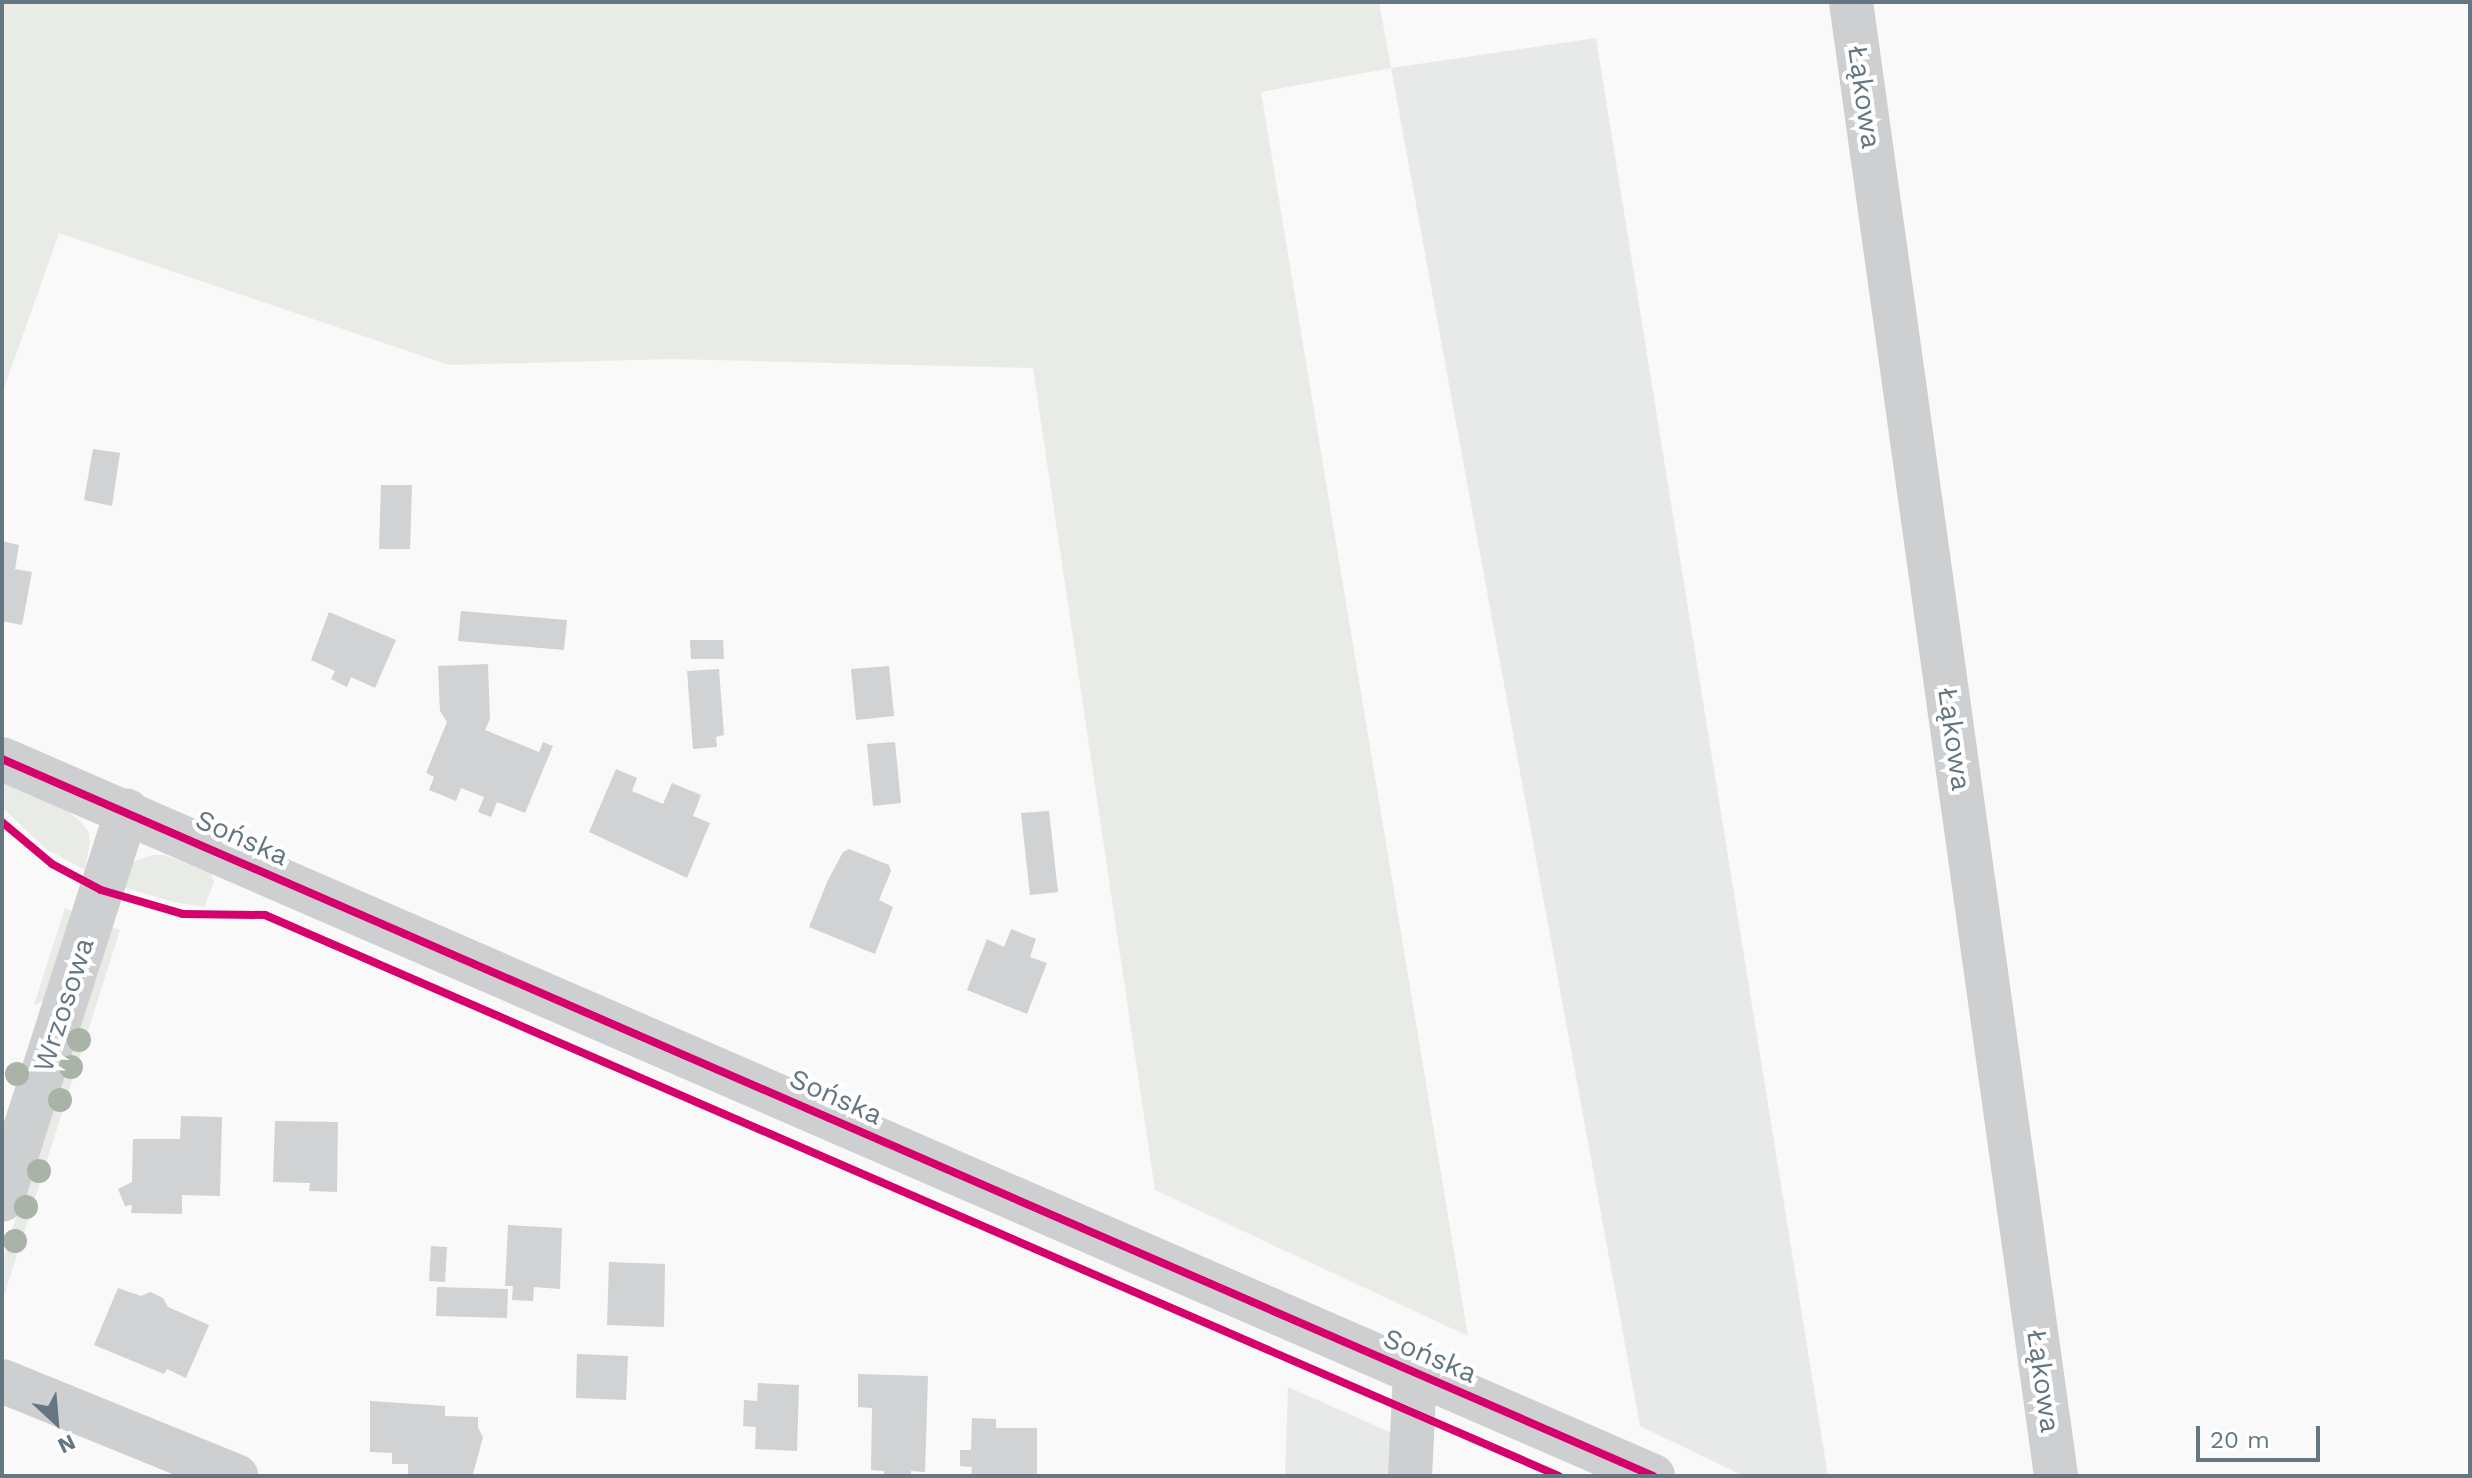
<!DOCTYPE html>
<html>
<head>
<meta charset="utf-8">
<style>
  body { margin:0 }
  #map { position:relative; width:2472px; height:1478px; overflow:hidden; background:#f9f9f9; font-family:"Work Sans",sans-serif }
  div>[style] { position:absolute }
  .built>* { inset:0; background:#e8e9e9 }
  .green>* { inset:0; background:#e8ebe6 }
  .building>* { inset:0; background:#d0d2d3 }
  .minor>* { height:44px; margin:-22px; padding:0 22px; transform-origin:22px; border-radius:22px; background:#cecfd0 }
  .cycleway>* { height:8px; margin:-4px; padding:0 4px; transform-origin:4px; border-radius:4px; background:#d6006c }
  .trees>* { width:24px; height:24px; margin:-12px; border-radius:50%; background:#a9b3a7 }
  span { translate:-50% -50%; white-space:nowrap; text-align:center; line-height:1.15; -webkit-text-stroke:8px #fff; paint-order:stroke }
  .street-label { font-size:28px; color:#657683 }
  .frame { position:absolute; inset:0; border:4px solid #657683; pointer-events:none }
  .north { position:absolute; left:16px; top:1382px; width:80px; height:80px; -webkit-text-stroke:6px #fff; paint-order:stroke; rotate:154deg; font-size:22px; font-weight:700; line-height:32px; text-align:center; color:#657683 }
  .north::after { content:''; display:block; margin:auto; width:28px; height:36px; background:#657683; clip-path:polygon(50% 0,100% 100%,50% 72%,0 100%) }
  .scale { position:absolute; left:2196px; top:1426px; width:124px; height:36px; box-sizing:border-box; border:4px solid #657683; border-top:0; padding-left:10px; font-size:24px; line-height:28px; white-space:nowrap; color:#657683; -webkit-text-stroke:6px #fff; paint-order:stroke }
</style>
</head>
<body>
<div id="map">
  <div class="built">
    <i style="clip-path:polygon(1596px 38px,1828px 1476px,1744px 1476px,1640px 1426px,1391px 68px)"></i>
    <i style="clip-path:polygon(1288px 1387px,1426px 1448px,1424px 1476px,1285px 1476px)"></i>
  </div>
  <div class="green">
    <i style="clip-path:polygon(2px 2px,1379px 2px,1391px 68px,1261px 92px,1468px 1336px,1155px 1190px,1033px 368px,670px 359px,449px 365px,59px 233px,2px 394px)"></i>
    <i style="clip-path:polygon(2px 781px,65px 809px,80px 821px,88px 831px,90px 842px,85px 870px,46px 849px,2px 807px)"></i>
    <i style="clip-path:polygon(152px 855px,164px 855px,211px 873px,214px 882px,204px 907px,173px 902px,119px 886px,133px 862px)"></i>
    <i style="clip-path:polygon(65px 908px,72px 911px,45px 1000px,34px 1005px)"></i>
    <i style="clip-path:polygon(108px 926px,120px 930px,2px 1302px,2px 1262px)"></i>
  </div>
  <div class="building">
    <i style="clip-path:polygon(93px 449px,120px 453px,112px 506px,84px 500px)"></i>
    <i style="clip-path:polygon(381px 485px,412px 485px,410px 549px,379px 549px)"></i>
    <i style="clip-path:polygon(2px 541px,19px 545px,15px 569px,32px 572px,22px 625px,2px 621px)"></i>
    <i style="clip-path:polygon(461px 611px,567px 620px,564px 650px,458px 641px)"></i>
    <i style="clip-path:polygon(329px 612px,396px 640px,375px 688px,351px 677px,347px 687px,331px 679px,335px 671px,311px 660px)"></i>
    <i style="clip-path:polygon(690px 640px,723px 640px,724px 659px,691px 659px)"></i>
    <i style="clip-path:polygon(488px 664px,490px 719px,485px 730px,539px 752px,543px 742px,553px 746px,525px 813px,497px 802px,491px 817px,478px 812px,484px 797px,461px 788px,456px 801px,429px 790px,434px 777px,426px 773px,447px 722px,440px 711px,438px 666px)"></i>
    <i style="clip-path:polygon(889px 666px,894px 716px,856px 720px,851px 669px)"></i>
    <i style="clip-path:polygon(719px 669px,724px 735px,716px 737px,717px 747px,693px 749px,687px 671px)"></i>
    <i style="clip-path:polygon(895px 742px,901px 803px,873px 806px,867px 744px)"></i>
    <i style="clip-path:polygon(616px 769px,637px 778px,632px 791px,663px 804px,672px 783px,701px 795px,693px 816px,710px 823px,687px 878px,589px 832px)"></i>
    <i style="clip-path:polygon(1049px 811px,1058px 892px,1030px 895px,1021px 813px)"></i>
    <i style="clip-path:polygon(849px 849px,889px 865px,891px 871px,879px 900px,893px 907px,875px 954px,809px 927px,828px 880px,843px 852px)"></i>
    <i style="clip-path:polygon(1011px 929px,1036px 939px,1030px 957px,1047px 963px,1027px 1014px,967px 990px,987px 939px,1004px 947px)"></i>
    <i style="clip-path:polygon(181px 1116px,222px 1117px,220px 1196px,182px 1195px,182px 1214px,131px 1213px,132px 1205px,125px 1206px,118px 1189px,132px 1182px,133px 1139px,180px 1139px)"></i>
    <i style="clip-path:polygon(275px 1121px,338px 1122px,337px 1192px,309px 1191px,310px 1183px,273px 1182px)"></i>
    <i style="clip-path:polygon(508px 1225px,562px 1228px,560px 1289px,534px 1287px,533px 1301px,512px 1300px,513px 1286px,505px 1286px)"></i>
    <i style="clip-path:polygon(431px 1246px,447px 1247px,445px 1282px,429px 1281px)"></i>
    <i style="clip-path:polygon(609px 1262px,665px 1264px,664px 1327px,607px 1325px)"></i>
    <i style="clip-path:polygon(437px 1287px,508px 1289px,507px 1318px,436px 1316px)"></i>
    <i style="clip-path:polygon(118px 1288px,141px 1296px,150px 1292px,163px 1298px,168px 1307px,209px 1325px,186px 1378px,167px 1369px,164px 1374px,94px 1345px)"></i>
    <i style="clip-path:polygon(577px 1354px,628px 1356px,626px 1400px,576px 1398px)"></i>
    <i style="clip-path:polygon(858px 1374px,928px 1376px,925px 1472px,911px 1471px,911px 1476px,884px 1476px,884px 1471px,871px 1470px,872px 1408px,858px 1407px)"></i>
    <i style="clip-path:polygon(758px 1383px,799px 1385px,797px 1451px,755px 1449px,756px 1427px,743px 1426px,744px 1400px,757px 1401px)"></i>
    <i style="clip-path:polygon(370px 1401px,445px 1406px,445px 1416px,478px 1417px,478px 1428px,483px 1437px,473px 1474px,408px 1474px,408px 1464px,392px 1464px,392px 1453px,370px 1452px)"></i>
    <i style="clip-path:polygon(972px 1418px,996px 1419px,996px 1428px,1037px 1428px,1037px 1476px,971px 1476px,972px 1467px,960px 1466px,960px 1450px,971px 1450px)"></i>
  </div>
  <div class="minor">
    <i style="left:1851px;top:2px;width:1488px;rotate:82.08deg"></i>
    <i style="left:2px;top:759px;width:1800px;rotate:23.47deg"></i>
    <i style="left:2px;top:1200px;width:409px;rotate:-72.2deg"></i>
    <i style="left:2px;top:1381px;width:253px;rotate:22.1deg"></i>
    <i style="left:1410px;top:1476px;width:103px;rotate:-87.2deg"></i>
  </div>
  <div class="cycleway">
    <i style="left:2px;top:759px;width:1800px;rotate:23.47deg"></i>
    <i style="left:2px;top:822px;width:65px;rotate:40deg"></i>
    <i style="left:52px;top:864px;width:55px;rotate:28deg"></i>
    <i style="left:101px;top:890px;width:85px;rotate:16.3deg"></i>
    <i style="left:183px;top:914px;width:82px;rotate:0.7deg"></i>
    <i style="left:265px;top:915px;width:1410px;rotate:23.44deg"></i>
  </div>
  <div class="trees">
    <i style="left:79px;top:1040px"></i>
    <i style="left:71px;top:1067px"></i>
    <i style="left:17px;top:1074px"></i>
    <i style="left:60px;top:1100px"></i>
    <i style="left:39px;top:1171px"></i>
    <i style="left:26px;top:1207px"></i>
    <i style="left:15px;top:1241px"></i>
  </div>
  <div class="street-label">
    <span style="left:1864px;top:97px;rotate:82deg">Łąkowa</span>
    <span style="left:1954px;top:739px;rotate:82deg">Łąkowa</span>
    <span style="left:242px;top:838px;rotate:24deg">Sońska</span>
    <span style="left:64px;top:1005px;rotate:-72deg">Wrzosowa</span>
    <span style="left:836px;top:1097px;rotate:24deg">Sońska</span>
    <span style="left:1430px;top:1356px;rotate:23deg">Sońska</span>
    <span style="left:2043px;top:1381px;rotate:82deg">Łąkowa</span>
  </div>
  <div class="frame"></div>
  <div class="north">N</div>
  <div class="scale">20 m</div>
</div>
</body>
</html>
